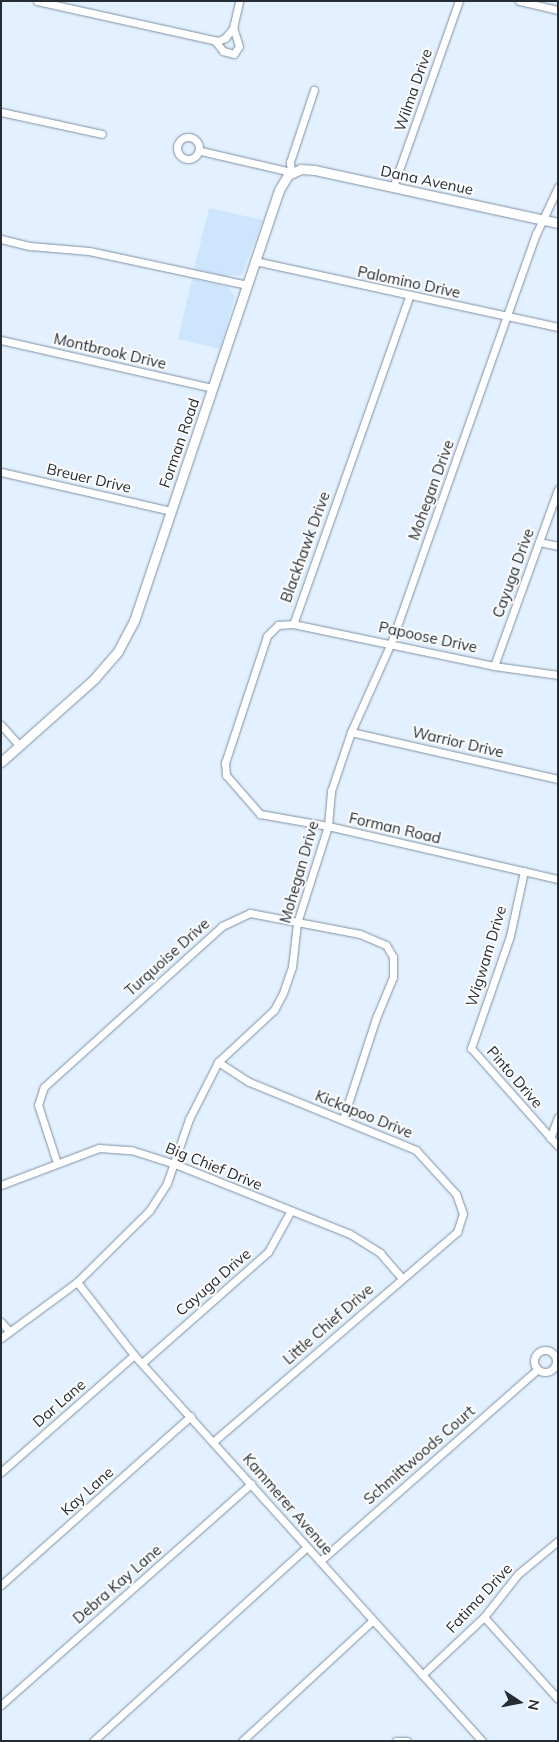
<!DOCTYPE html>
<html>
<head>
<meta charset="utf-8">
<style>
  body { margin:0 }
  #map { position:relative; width:559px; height:1742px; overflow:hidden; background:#e2f0ff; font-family:Mulish,sans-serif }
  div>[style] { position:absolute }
  .built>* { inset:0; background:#cde5fd }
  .roads { filter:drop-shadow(0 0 1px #7f90a0) drop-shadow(0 0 1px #7f90a0) }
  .minor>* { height:7px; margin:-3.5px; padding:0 3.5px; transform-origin:3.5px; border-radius:3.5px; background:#fff }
  .minor>.ring { margin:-3.5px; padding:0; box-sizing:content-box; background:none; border:7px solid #fff; border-radius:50% }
  .tertiary>* { height:9px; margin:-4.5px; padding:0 4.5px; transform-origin:4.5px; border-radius:4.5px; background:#fff }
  span { translate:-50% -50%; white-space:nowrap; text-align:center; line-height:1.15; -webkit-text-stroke:4px #fcfcfc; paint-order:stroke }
  .street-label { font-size:15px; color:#252c33 }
  .frame { position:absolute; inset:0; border:2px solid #252c33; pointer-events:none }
  .north { position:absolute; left:494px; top:1677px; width:50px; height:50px; -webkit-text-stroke:4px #fcfcfc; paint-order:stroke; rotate:101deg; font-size:14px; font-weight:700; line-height:20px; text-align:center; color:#252c33 }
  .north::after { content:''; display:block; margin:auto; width:18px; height:22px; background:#252c33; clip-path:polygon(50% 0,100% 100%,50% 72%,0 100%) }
</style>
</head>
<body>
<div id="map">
  <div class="built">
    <i style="clip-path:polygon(209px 208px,263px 220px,242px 275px,227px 276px,194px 269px)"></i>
    <i style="clip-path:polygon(192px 279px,228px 287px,235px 297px,220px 349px,178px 339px)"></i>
  </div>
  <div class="roads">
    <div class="minor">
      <i style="left:37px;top:1px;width:185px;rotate:12.5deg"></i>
      <i style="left:218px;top:41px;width:8px;rotate:-23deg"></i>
      <i style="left:225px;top:38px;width:13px;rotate:-51deg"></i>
      <i style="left:233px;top:28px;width:28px;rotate:-77deg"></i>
      <i style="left:519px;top:1px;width:40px;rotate:13deg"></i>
      <i style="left:215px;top:41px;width:13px;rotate:51deg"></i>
      <i style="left:223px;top:51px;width:11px;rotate:15deg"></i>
      <i style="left:234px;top:54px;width:9px;rotate:-58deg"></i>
      <i style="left:239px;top:46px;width:19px;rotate:-108deg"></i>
      <i style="left:1px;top:112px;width:103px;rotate:12.3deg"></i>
      <i class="ring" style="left:177px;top:137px;width:15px;height:15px"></i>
      <i style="left:201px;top:151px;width:92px;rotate:13.1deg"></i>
      <i style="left:291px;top:172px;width:10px;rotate:-96deg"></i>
      <i style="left:290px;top:162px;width:76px;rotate:-71.6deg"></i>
      <i style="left:393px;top:187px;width:197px;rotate:-70.5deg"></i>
      <i style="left:1px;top:239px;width:30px;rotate:14deg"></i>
      <i style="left:30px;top:246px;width:59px;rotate:4.8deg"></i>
      <i style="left:89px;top:251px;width:162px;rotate:12.1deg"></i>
      <i style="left:255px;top:261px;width:310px;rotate:12.3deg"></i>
      <i style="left:409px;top:297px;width:347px;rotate:109.5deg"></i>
      <i style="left:293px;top:624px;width:15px;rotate:176deg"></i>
      <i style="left:278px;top:625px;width:16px;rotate:135deg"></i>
      <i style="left:267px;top:636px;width:134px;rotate:108.3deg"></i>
      <i style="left:225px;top:763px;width:12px;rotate:85deg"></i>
      <i style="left:226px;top:775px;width:52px;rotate:48.9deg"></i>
      <i style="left:260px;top:814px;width:69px;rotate:10deg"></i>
      <i style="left:328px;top:826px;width:236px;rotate:13deg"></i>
      <i style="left:1px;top:340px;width:216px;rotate:12.8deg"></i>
      <i style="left:1px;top:472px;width:174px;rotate:12.9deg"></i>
      <i style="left:539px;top:542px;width:19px;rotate:12deg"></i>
      <i style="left:293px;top:624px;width:205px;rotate:11.8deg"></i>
      <i style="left:494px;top:666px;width:65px;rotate:8deg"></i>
      <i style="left:494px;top:666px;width:188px;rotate:-70.1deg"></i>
      <i style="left:1px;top:725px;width:28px;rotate:48deg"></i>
      <i style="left:351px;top:732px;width:212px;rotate:12.8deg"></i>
      <i style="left:524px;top:871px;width:66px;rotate:102.2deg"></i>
      <i style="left:510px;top:936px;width:119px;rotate:109.2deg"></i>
      <i style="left:471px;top:1048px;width:131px;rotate:48.4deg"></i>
      <i style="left:550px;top:1138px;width:22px;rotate:-69deg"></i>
      <i style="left:57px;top:1163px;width:61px;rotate:-108.1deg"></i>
      <i style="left:38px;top:1105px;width:19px;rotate:-72deg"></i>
      <i style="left:44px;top:1087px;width:240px;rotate:-42.1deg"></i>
      <i style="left:222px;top:926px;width:31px;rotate:-25deg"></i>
      <i style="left:250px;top:913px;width:112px;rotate:10.8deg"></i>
      <i style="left:360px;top:934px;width:28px;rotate:23deg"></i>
      <i style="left:386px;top:945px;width:14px;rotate:60deg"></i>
      <i style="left:393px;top:957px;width:20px;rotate:90deg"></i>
      <i style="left:393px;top:977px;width:44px;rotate:112.5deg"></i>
      <i style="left:376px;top:1018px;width:106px;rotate:108.1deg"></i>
      <i style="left:1px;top:1185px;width:105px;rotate:-20.7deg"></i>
      <i style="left:99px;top:1148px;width:32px;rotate:4deg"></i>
      <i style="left:131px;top:1150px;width:46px;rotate:17.7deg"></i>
      <i style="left:175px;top:1164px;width:188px;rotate:21.8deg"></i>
      <i style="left:350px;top:1234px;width:36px;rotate:32deg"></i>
      <i style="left:380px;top:1253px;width:33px;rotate:49deg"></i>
      <i style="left:77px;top:1282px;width:93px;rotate:52deg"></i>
      <i style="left:134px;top:1355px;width:520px;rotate:47.96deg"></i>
      <i style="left:1px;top:1322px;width:12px;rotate:48deg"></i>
      <i style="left:1px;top:1338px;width:94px;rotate:-36.4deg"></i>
      <i style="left:77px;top:1282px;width:101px;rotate:-44.6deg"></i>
      <i style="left:149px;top:1211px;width:33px;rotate:-57deg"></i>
      <i style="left:167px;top:1183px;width:68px;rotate:-71deg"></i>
      <i style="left:189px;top:1119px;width:64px;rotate:-63deg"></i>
      <i style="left:218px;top:1062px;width:76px;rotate:-42.9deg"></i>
      <i style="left:274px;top:1010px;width:19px;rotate:-62deg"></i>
      <i style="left:283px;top:993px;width:28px;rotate:-71deg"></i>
      <i style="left:292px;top:967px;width:44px;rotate:-83.5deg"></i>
      <i style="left:297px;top:923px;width:102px;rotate:-72.3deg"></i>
      <i style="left:328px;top:826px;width:35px;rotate:-85deg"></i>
      <i style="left:331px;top:791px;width:62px;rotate:-71.3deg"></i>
      <i style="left:351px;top:732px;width:98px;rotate:-65.8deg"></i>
      <i style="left:391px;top:643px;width:434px;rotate:-70.5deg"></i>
      <i style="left:536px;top:234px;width:52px;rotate:-64.9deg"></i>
      <i class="ring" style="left:534px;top:1350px;width:15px;height:15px"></i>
      <i style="left:142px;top:1363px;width:168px;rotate:-41.4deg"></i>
      <i style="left:268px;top:1252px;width:46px;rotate:-61.2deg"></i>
      <i style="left:214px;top:1441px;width:321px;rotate:-40.7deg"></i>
      <i style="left:457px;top:1232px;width:19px;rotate:-72deg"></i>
      <i style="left:463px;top:1214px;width:21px;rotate:-109deg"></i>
      <i style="left:456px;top:1194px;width:59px;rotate:-132.3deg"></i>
      <i style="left:416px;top:1150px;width:180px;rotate:-157.8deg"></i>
      <i style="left:249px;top:1082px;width:37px;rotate:-147deg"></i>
      <i style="left:1px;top:1472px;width:177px;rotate:-41.3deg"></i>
      <i style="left:320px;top:1561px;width:289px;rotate:-41.4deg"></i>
      <i style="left:1px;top:1585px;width:254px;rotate:-41.7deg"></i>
      <i style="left:484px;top:1617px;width:110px;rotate:47.9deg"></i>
      <i style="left:422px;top:1675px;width:85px;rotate:-43.1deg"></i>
      <i style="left:484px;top:1617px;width:55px;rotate:-51.7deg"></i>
      <i style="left:518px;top:1574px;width:52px;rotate:-39.5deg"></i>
      <i style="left:1px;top:1705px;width:334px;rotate:-41.5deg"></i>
      <i style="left:93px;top:1741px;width:287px;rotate:-42.2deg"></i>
      <i style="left:242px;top:1741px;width:177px;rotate:-42.7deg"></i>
      <i style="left:396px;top:1741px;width:11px"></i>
    </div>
    <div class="tertiary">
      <i style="left:1px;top:762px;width:125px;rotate:-41.7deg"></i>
      <i style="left:94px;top:679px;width:37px;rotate:-49deg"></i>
      <i style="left:118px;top:651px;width:34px;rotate:-62deg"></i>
      <i style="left:134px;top:621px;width:455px;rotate:-71.4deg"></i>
      <i style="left:279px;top:190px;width:17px;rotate:-59deg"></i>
      <i style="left:288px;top:175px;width:14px;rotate:-25deg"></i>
      <i style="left:301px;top:169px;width:14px;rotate:4deg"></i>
      <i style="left:315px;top:170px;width:249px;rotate:12.3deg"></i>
    </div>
  </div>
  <div class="street-label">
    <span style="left:413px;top:90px;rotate:-71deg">Wilma Drive</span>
    <span style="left:427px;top:180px;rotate:12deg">Dana Avenue</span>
    <span style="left:409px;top:282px;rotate:12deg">Palomino Drive</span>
    <span style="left:110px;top:351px;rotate:13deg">Montbrook Drive</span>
    <span style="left:179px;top:443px;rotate:-71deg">Forman Road</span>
    <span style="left:89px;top:478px;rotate:13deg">Breuer Drive</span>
    <span style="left:431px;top:490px;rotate:-70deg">Mohegan Drive</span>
    <span style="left:305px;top:547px;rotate:-70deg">Blackhawk Drive</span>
    <span style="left:513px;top:573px;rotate:-70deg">Cayuga Drive</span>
    <span style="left:428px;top:637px;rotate:12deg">Papoose Drive</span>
    <span style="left:458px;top:742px;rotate:13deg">Warrior Drive</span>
    <span style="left:395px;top:828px;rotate:13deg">Forman Road</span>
    <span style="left:299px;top:872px;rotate:-74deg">Mohegan Drive</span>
    <span style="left:486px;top:956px;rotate:-73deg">Wigwam Drive</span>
    <span style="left:167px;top:957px;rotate:-42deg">Turquoise Drive</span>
    <span style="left:515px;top:1077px;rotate:49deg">Pinto Drive</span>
    <span style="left:364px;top:1114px;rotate:22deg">Kickapoo Drive</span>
    <span style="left:214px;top:1166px;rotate:22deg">Big Chief Drive</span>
    <span style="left:213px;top:1282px;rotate:-41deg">Cayuga Drive</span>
    <span style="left:328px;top:1324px;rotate:-41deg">Little Chief Drive</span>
    <span style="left:59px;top:1403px;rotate:-41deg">Dar Lane</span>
    <span style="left:419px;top:1455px;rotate:-41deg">Schmittwoods Court</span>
    <span style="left:87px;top:1491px;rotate:-42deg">Kay Lane</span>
    <span style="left:288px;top:1504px;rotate:49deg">Kammerer Avenue</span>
    <span style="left:117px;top:1584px;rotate:-41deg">Debra Kay Lane</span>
    <span style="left:479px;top:1598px;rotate:-47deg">Fatima Drive</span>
  </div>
  <div class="frame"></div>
  <div class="north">N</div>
</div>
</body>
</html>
